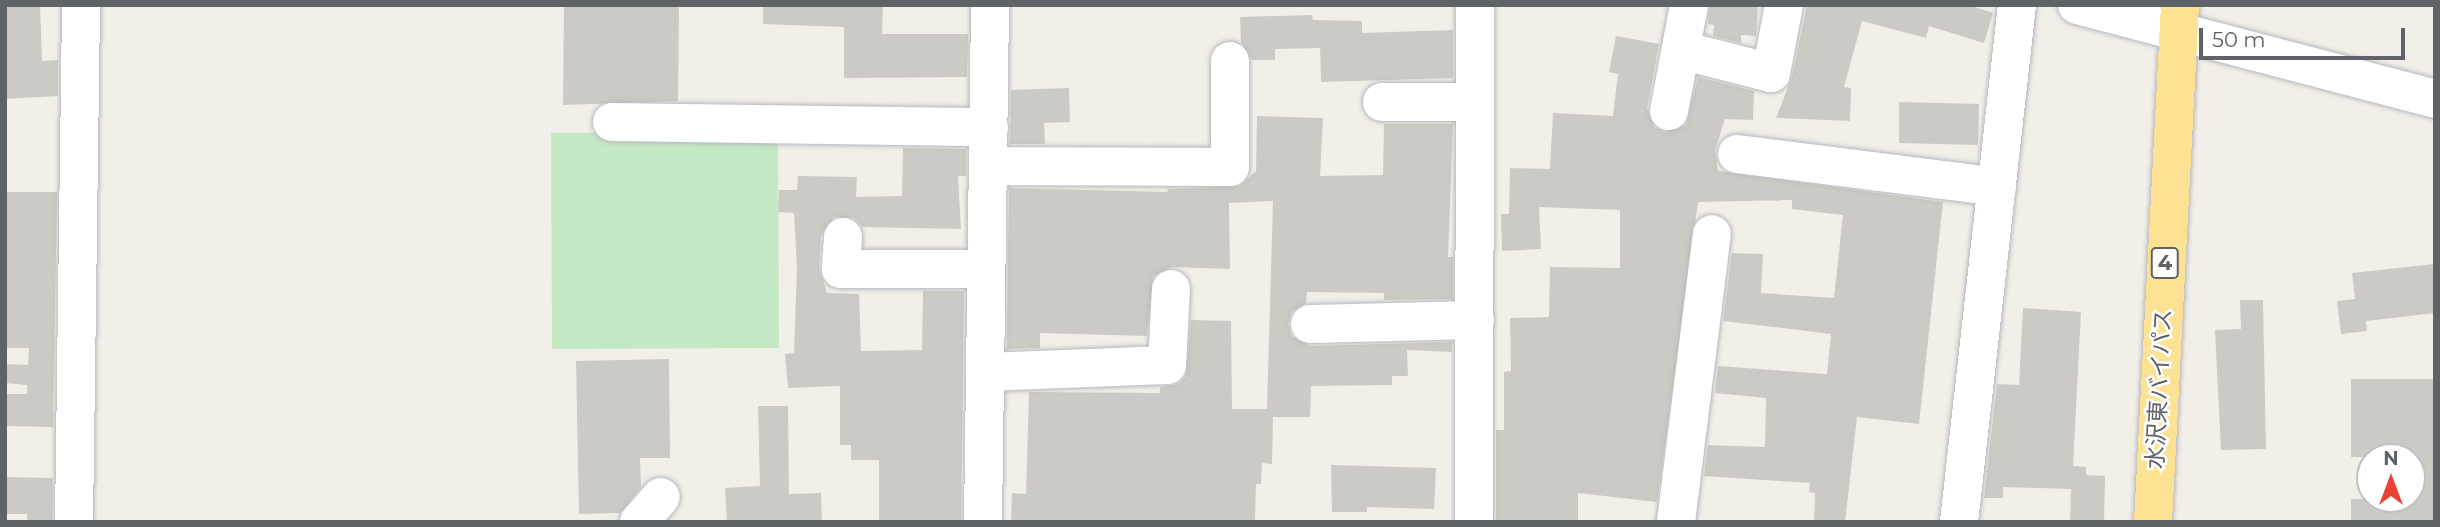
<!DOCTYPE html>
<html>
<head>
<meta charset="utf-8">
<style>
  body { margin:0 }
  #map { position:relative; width:2440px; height:527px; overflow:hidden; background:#f1efe8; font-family:Montserrat,"Noto Sans JP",sans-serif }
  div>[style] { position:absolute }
  .green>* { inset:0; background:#c5e8c5 }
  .building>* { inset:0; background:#cccac5 }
  .roads { filter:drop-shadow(0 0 2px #b5b8bc) drop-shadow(0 0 2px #b5b8bc) }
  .minor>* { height:38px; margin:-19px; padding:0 19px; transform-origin:19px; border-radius:19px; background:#fff }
  .highway>* { height:38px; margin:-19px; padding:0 19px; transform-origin:19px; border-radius:19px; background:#fde293 }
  span { translate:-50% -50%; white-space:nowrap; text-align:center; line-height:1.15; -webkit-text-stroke:5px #fff; paint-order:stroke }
  .shield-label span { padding:2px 5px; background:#fff; border:2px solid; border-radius:5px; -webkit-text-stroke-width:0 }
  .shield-label { font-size:21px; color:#5f6368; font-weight:700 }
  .street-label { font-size:23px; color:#5f6368 }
  .frame { position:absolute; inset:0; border:7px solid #5f6368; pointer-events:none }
  .north { position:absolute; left:2356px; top:443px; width:70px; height:70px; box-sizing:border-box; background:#fff; border:2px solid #bfc1c3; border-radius:50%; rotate:0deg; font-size:19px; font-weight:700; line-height:28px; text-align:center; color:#5f6368 }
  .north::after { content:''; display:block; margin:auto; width:24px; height:32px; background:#ea4335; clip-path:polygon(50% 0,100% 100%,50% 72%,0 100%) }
  .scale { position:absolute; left:2199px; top:28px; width:206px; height:32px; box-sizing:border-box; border:4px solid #5f6368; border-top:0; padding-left:9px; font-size:21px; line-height:24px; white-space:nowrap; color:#5f6368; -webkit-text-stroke:5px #fff; paint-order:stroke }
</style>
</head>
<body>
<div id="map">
  <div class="green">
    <i style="clip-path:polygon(778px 132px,779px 348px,552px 349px,551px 133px)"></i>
  </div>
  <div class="building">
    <i style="clip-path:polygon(5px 5px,40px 5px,42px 61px,58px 60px,58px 96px,5px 99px)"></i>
    <i style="clip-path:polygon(564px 5px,679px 5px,678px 101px,563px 105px)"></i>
    <i style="clip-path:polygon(763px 5px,883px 5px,882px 34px,968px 34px,967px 77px,844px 78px,844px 27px,763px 24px)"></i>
    <i style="clip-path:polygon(1710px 5px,1758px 5px,1756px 36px,1741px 35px,1741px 43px,1713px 36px,1714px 25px,1708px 24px)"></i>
    <i style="clip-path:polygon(1807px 5px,1968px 5px,1993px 13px,1984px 43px,1929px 26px,1926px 38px,1862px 21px,1844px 87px,1851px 88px,1850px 121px,1776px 118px,1792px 77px)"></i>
    <i style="clip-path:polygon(1312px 15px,1313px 20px,1362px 21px,1362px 33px,1453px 30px,1453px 78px,1321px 82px,1320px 48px,1275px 49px,1275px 60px,1252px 60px,1241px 42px,1240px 17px)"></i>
    <i style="clip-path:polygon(1616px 36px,1659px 44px,1647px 108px,1654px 127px,1664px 132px,1686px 125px,1698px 77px,1754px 91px,1753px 120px,1725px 119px,1715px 151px,1718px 171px,1943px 202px,1919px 424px,1857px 417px,1845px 522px,1814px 522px,1815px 493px,1809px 492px,1810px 483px,1704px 476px,1708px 445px,1765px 447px,1766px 398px,1715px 393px,1718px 366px,1827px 374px,1831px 334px,1723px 321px,1732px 253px,1763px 254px,1761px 293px,1834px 298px,1843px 215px,1792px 209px,1792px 200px,1698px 202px,1657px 502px,1578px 493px,1578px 522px,1496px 522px,1496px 430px,1504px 430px,1504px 372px,1511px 371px,1510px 318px,1549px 317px,1550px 267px,1620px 268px,1620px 210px,1539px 207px,1541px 249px,1502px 251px,1501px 214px,1509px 214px,1510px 168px,1550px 169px,1553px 113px,1613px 116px,1618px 74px,1609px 72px)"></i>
    <i style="clip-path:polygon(1069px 88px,1070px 122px,1044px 123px,1045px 144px,1010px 144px,1011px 90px)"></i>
    <i style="clip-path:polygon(1899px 102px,1979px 104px,1978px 145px,1899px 143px)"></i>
    <i style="clip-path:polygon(1257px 116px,1323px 118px,1320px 176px,1383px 175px,1384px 124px,1453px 124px,1448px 257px,1453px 257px,1453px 299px,1384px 300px,1384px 293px,1307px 292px,1306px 303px,1291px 313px,1288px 324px,1292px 336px,1310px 346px,1452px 342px,1452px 352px,1407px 350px,1408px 376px,1392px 376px,1392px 385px,1311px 386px,1310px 417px,1273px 417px,1272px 464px,1262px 463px,1261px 484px,1256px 484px,1255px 522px,1011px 522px,1012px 493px,1026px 494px,1029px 392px,1160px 393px,1160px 387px,1178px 384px,1186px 376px,1191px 320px,1231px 321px,1232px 409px,1267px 409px,1273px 201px,1229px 203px,1230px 269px,1171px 267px,1153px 277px,1147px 336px,1040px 333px,1040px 348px,1007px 349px,1009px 188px,1167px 192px,1168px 189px,1240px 186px,1256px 171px)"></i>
    <i style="clip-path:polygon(903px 148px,966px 149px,966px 176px,958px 176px,961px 229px,863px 227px,854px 218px,834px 217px,821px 235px,819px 268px,827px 293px,859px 294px,861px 351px,922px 350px,923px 291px,964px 291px,961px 522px,879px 522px,879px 460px,851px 460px,851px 445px,840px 445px,840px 386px,788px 388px,785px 354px,794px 353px,797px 268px,794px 213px,778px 212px,779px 190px,797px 190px,798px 176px,857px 177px,856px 197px,902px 196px)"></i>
    <i style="clip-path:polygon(6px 192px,57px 192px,53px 427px,5px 426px,5px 394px,27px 394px,27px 385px,5px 383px,5px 364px,28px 365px,29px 348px,5px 348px)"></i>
    <i style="clip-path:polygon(2435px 264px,2435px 313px,2366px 321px,2367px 331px,2341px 334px,2337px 301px,2355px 299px,2352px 273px)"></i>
    <i style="clip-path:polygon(2240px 300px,2263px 300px,2266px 449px,2221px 450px,2215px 330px,2241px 329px)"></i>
    <i style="clip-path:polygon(2023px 308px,2081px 312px,2073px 466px,2086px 467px,2086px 475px,2105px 476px,2104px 522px,2070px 522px,2071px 489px,2003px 487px,2003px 498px,1984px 498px,1997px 384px,2019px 385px)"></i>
    <i style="clip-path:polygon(669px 359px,670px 458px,640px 458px,641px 487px,620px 513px,579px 514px,576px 361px)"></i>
    <i style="clip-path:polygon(2351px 379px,2435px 379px,2435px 522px,2351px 522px,2351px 499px,2412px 499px,2412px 457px,2351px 457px)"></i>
    <i style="clip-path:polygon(758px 406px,788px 406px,789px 494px,821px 493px,822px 522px,727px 522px,725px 488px,760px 486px)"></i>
    <i style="clip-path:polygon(1331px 465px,1436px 468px,1434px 509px,1367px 507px,1367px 512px,1332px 512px)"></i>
    <i style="clip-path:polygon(5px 477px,53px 478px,52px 522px,27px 522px,27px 514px,5px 514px)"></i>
  </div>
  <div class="roads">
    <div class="minor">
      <i style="left:2077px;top:5px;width:370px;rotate:14.7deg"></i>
      <i style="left:1681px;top:50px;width:93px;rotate:14.3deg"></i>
      <i style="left:1771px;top:73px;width:69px;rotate:-79.2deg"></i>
      <i style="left:1382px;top:102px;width:91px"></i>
      <i style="left:1669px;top:111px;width:108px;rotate:-79.3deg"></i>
      <i style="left:612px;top:122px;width:377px;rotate:0.8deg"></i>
      <i style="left:1737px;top:154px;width:262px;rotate:7.2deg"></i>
      <i style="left:988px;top:166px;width:242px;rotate:0.2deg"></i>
      <i style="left:1230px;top:167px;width:106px;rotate:-90deg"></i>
      <i style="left:843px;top:237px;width:32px;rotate:94deg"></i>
      <i style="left:841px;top:269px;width:145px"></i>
      <i style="left:1310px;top:324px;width:165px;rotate:-1.4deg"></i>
      <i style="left:985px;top:372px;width:182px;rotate:-2.2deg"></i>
      <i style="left:1167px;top:365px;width:76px;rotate:-87deg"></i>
      <i style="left:74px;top:522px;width:517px;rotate:-89.22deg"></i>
      <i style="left:639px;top:522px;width:33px;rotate:-49deg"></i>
      <i style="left:983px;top:522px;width:517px;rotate:-89.22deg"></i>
      <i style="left:1474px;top:522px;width:517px;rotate:-89.89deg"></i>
      <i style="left:1676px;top:522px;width:290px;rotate:-82.9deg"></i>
      <i style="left:1959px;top:522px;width:520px;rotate:-83.6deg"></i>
    </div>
    <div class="highway">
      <i style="left:2153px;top:522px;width:518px;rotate:-87.01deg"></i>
    </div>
  </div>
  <div class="shield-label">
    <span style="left:2165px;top:263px">4</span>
  </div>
  <div class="street-label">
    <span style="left:2159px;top:389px;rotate:-87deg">水沢東バイパス</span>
  </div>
  <div class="frame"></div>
  <div class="north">N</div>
  <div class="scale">50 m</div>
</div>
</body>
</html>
